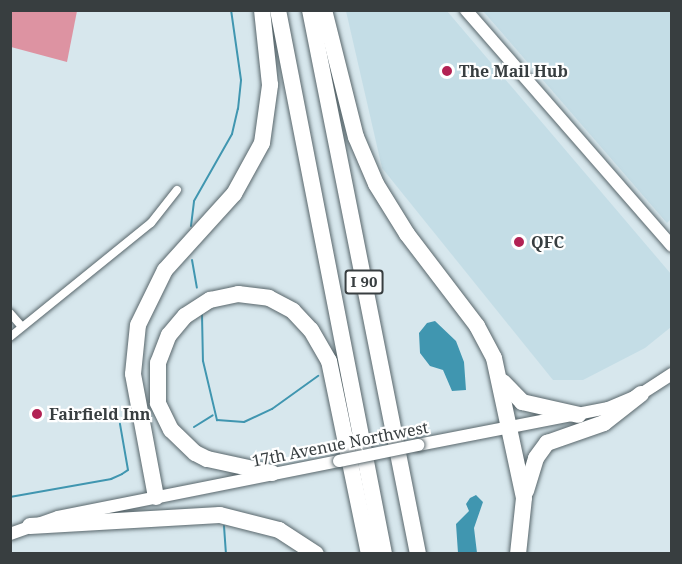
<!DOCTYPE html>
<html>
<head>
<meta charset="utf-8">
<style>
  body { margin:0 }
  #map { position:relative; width:682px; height:564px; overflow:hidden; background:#d7e7ed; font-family:"Noto Serif",serif }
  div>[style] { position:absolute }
  .built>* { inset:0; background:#c4dde6 }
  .forest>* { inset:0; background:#dd93a2 }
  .water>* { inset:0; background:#4096b0 }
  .stream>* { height:2px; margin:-1px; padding:0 1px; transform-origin:1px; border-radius:1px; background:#4096b0 }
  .roads { filter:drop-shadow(0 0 2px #58666b) drop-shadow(0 0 2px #58666b) }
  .street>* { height:8px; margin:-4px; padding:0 4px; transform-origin:4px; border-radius:4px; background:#fff }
  .secondary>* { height:12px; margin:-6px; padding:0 6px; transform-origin:6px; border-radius:6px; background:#fff }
  .highway>* { height:16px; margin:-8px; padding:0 8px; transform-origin:8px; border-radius:8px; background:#fff }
  .bridges { filter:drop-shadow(0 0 2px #58666b) drop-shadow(0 0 2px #58666b) }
  .secondary-bridge>* { height:12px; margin:-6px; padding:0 6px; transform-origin:6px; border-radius:6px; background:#fff }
  .dots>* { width:16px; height:16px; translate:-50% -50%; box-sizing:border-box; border:3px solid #fff; border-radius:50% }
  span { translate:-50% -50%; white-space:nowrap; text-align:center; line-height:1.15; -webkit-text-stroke:4.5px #fff; paint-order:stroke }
  .shield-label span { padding:2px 4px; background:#fff; border:2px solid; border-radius:4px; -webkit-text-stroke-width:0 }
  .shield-label { font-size:15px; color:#383e40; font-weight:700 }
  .poi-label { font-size:16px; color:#383e40; font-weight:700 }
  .left { translate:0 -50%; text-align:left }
  .street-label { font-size:16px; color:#383e40 }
  .frame { position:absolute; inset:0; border:12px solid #383e40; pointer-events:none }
</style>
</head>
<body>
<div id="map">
  <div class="built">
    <i style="clip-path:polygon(346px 11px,447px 11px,671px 274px,671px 327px,645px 348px,583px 380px,553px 380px,382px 168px)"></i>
    <i style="clip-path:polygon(483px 11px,671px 11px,671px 219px,667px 223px)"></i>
  </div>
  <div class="forest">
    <i style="clip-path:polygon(10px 11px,77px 11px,67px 62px,11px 47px)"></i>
  </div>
  <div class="water">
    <i style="clip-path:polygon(435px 321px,456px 341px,464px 362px,466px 390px,452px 391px,443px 370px,430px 366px,420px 353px,419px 333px,427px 323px)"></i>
    <i style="clip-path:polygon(476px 495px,483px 502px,474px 528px,477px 553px,458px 553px,456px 524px,469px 511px,466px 504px,470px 498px)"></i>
  </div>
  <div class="stream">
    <i style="left:191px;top:226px;width:25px;rotate:-83deg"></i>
    <i style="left:194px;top:201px;width:77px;rotate:-60.4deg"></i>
    <i style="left:232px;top:134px;width:26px;rotate:-77deg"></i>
    <i style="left:238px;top:109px;width:29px;rotate:-84deg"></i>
    <i style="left:241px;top:80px;width:71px;rotate:-98.1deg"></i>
    <i style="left:192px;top:260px;width:28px;rotate:80deg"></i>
    <i style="left:202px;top:315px;width:46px;rotate:88.8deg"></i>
    <i style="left:203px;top:361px;width:61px;rotate:76.7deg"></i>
    <i style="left:217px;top:420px;width:27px;rotate:4deg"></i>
    <i style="left:244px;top:422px;width:31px;rotate:-25deg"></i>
    <i style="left:272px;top:409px;width:57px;rotate:-35.7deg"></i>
    <i style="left:194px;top:427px;width:22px;rotate:-32deg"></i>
    <i style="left:10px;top:497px;width:103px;rotate:-10.1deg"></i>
    <i style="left:111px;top:479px;width:12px;rotate:-24deg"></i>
    <i style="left:122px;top:474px;width:7px;rotate:-34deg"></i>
    <i style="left:128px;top:470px;width:47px;rotate:-99.9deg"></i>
    <i style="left:224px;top:526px;width:28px;rotate:86deg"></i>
  </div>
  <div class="roads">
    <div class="street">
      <i style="left:10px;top:313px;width:18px;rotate:49deg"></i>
      <i style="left:10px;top:337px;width:181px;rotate:-39deg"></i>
      <i style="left:151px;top:223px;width:42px;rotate:-51.8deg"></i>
    </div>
    <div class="secondary">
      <i style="left:466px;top:10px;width:313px;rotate:48.9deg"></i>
      <i style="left:418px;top:445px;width:194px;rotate:-11deg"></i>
      <i style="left:608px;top:408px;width:36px;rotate:-23deg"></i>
      <i style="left:641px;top:394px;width:37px;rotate:-33deg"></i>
      <i style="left:10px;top:534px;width:51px;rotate:-19.5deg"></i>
      <i style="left:58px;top:517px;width:287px;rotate:-11.3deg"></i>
    </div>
    <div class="highway">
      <i style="left:278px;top:10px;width:554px;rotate:78.97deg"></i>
      <i style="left:310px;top:10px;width:555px;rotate:78.77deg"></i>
      <i style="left:324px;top:10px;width:131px;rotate:75.9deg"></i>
      <i style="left:356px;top:137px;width:51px;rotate:66.9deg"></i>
      <i style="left:376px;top:184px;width:59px;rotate:58.2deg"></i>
      <i style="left:407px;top:234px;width:116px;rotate:52.7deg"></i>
      <i style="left:477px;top:326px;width:36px;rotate:62deg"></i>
      <i style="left:494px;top:358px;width:143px;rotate:77.9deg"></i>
      <i style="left:524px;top:498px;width:56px;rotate:96.1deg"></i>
      <i style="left:503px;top:382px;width:28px;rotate:46deg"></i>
      <i style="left:522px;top:402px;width:58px;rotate:12.8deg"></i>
      <i style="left:272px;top:473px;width:66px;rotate:-167.8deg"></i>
      <i style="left:207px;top:459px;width:13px;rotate:-153deg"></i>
      <i style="left:195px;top:453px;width:33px;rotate:-136deg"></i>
      <i style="left:171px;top:430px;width:30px;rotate:-116deg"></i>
      <i style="left:158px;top:403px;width:40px;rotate:-90deg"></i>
      <i style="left:158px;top:363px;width:30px;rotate:-69deg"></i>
      <i style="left:169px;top:335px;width:25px;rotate:-50deg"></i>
      <i style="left:185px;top:316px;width:30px;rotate:-33deg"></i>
      <i style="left:210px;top:300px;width:29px;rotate:-12deg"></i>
      <i style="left:238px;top:294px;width:31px;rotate:7deg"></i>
      <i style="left:269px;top:298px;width:27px;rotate:28deg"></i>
      <i style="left:293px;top:311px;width:26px;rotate:47deg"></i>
      <i style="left:311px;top:330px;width:36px;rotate:60deg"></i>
      <i style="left:329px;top:361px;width:197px;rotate:78.3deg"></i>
      <i style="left:526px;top:491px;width:34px;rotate:-73deg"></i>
      <i style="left:536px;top:458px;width:19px;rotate:-54deg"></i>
      <i style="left:547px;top:443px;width:60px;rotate:-19.3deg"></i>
      <i style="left:604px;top:423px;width:47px;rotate:-38.1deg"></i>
      <i style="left:156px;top:497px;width:125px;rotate:-100.6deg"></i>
      <i style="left:133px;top:374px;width:49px;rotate:-84.2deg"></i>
      <i style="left:138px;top:325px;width:61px;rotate:-63.9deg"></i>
      <i style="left:165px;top:270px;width:103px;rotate:-47.8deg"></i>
      <i style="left:234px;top:194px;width:58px;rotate:-61.2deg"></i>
      <i style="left:262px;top:143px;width:59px;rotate:-82.1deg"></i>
      <i style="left:270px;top:85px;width:75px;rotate:-96.1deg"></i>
      <i style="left:30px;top:526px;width:190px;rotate:-3.3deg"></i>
      <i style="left:220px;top:515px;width:61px;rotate:14.3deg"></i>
      <i style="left:279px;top:530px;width:44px;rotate:33deg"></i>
    </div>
  </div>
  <div class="bridges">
    <div class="secondary-bridge">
      <i style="left:339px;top:461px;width:81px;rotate:-11.4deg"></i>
    </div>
  </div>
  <div class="dots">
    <i style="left:447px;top:71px;background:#b22254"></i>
    <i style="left:519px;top:242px;background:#b22254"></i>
    <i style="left:37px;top:414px;background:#b22254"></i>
  </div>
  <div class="shield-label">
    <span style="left:364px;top:282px">I 90</span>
  </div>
  <div class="poi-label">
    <span class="left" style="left:459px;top:71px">The Mail Hub</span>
    <span class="left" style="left:531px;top:242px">QFC</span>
    <span class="left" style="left:49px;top:414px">Fairfield Inn</span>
  </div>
  <div class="street-label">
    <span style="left:340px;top:444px;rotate:-11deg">17th Avenue Northwest</span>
  </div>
  <div class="frame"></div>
</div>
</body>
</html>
